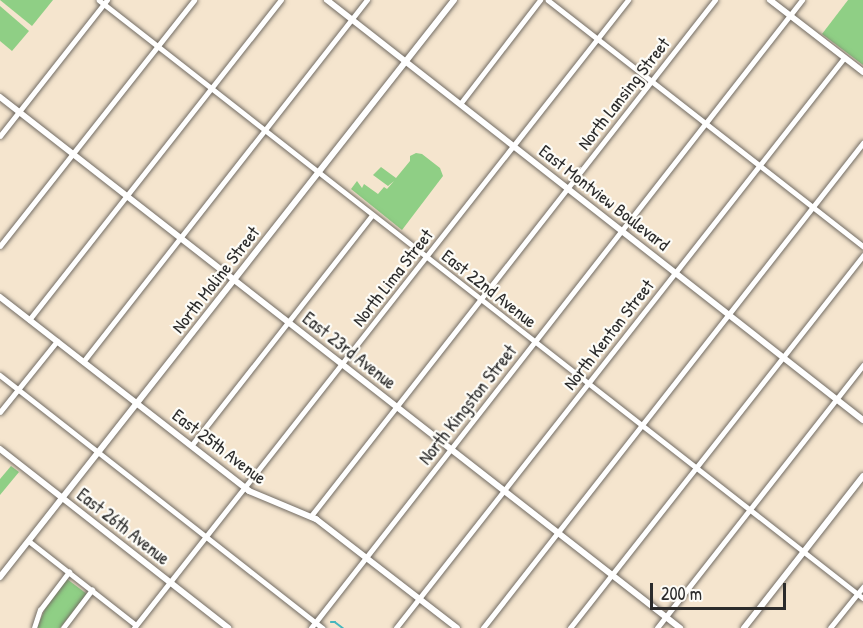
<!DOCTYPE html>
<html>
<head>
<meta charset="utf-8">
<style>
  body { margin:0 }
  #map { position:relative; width:863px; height:628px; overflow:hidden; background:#f5e5ce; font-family:"Patrick Hand",sans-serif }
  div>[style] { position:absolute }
  .green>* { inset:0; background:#8fcf85 }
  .stream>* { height:1.5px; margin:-0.75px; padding:0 0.75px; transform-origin:0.75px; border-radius:0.75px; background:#47b7be }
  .roads { filter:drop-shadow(0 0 2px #726c64) drop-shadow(0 0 2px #726c64) }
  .street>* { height:4.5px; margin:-2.25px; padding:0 2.25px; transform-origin:2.25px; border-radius:2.25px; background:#fff }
  .secondary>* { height:6px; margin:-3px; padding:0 3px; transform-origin:3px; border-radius:3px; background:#fff }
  span { translate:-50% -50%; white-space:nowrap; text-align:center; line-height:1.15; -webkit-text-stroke:4.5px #fdfcf7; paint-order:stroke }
  .street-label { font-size:18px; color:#2b2b2b }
  .scale { position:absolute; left:650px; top:583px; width:136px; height:27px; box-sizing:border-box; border:3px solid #2b2b2b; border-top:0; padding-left:8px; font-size:18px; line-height:21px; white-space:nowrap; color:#2b2b2b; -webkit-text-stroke:4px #fdfcf7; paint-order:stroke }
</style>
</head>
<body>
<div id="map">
  <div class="green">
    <i style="clip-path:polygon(0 0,53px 0,32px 26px)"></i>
    <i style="clip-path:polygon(848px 0,863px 0,863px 65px,822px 34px)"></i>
    <i style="clip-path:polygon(0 6px,29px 31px,12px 51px,0 41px)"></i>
    <i style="clip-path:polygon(416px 153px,422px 154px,440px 168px,443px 176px,402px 230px,351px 189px,357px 181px,362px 188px,364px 184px,378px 194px,384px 187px,387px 189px,394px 181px,388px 186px,373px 175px,381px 167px,396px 178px,410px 161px,410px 156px)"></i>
    <i style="clip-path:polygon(11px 466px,19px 472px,0 495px,0 479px)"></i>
    <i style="clip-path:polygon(67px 579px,87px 594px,60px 628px,37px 628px,45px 609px)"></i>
  </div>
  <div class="stream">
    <i style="left:331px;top:622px;width:4px"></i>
    <i style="left:335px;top:622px;width:10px;rotate:37deg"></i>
  </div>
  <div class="roads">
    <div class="street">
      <i style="left:99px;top:0;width:970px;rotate:38.05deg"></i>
      <i style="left:548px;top:0;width:400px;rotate:38deg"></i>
      <i style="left:460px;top:104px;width:131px;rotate:-52.4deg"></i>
      <i style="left:0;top:136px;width:173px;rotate:-51.8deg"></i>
      <i style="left:0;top:246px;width:313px;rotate:-51.7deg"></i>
      <i style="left:29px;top:320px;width:407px;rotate:-51.8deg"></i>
      <i style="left:83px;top:362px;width:460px;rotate:-51.9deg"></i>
      <i style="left:0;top:375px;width:410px;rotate:38.1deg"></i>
      <i style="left:0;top:412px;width:91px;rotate:-51.2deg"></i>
      <i style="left:191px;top:446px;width:293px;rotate:-51.9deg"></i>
      <i style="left:311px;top:516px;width:655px;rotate:-51.94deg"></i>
      <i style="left:29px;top:541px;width:136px;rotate:38.1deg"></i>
      <i style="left:34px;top:628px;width:19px;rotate:-72deg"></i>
      <i style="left:40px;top:610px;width:48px;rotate:-52.7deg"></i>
      <i style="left:63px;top:628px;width:48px;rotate:-52.7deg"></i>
      <i style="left:134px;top:628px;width:799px;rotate:-51.81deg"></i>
      <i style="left:311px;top:628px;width:797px;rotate:-51.98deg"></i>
      <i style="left:396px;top:628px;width:725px;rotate:-51.83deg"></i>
      <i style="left:483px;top:628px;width:616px;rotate:-51.92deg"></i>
      <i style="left:570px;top:628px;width:474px;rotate:-51.8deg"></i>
      <i style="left:657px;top:628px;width:334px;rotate:-51.9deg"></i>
      <i style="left:830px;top:628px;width:53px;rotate:-51.2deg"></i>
    </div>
    <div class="secondary">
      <i style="left:327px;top:0;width:681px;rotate:38.08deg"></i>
      <i style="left:770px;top:0;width:118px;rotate:37.7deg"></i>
      <i style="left:0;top:97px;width:863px;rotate:37.99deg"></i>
      <i style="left:0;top:297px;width:316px;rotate:37.9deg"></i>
      <i style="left:249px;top:491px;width:73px;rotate:22.7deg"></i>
      <i style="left:316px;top:519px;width:178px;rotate:37.7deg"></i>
      <i style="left:0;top:449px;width:290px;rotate:38.1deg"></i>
      <i style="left:0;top:577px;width:734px;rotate:-51.8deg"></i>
      <i style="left:744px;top:628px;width:193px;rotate:-51.9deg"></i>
    </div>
  </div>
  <div class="street-label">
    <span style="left:624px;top:94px;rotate:-52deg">North Lansing Street</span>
    <span style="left:604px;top:198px;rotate:38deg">East Montview Boulevard</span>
    <span style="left:393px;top:278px;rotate:-52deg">North Lima Street</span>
    <span style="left:216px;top:280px;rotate:-52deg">North Moline Street</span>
    <span style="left:489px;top:289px;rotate:38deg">East 22nd Avenue</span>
    <span style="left:609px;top:335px;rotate:-52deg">North Kenton Street</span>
    <span style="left:349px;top:351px;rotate:38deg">East 23rd Avenue</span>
    <span style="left:468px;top:405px;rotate:-52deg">North Kingston Street</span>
    <span style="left:219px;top:447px;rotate:37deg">East 25th Avenue</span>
    <span style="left:123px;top:527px;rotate:38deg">East 26th Avenue</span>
  </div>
  <div class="scale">200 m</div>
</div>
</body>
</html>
